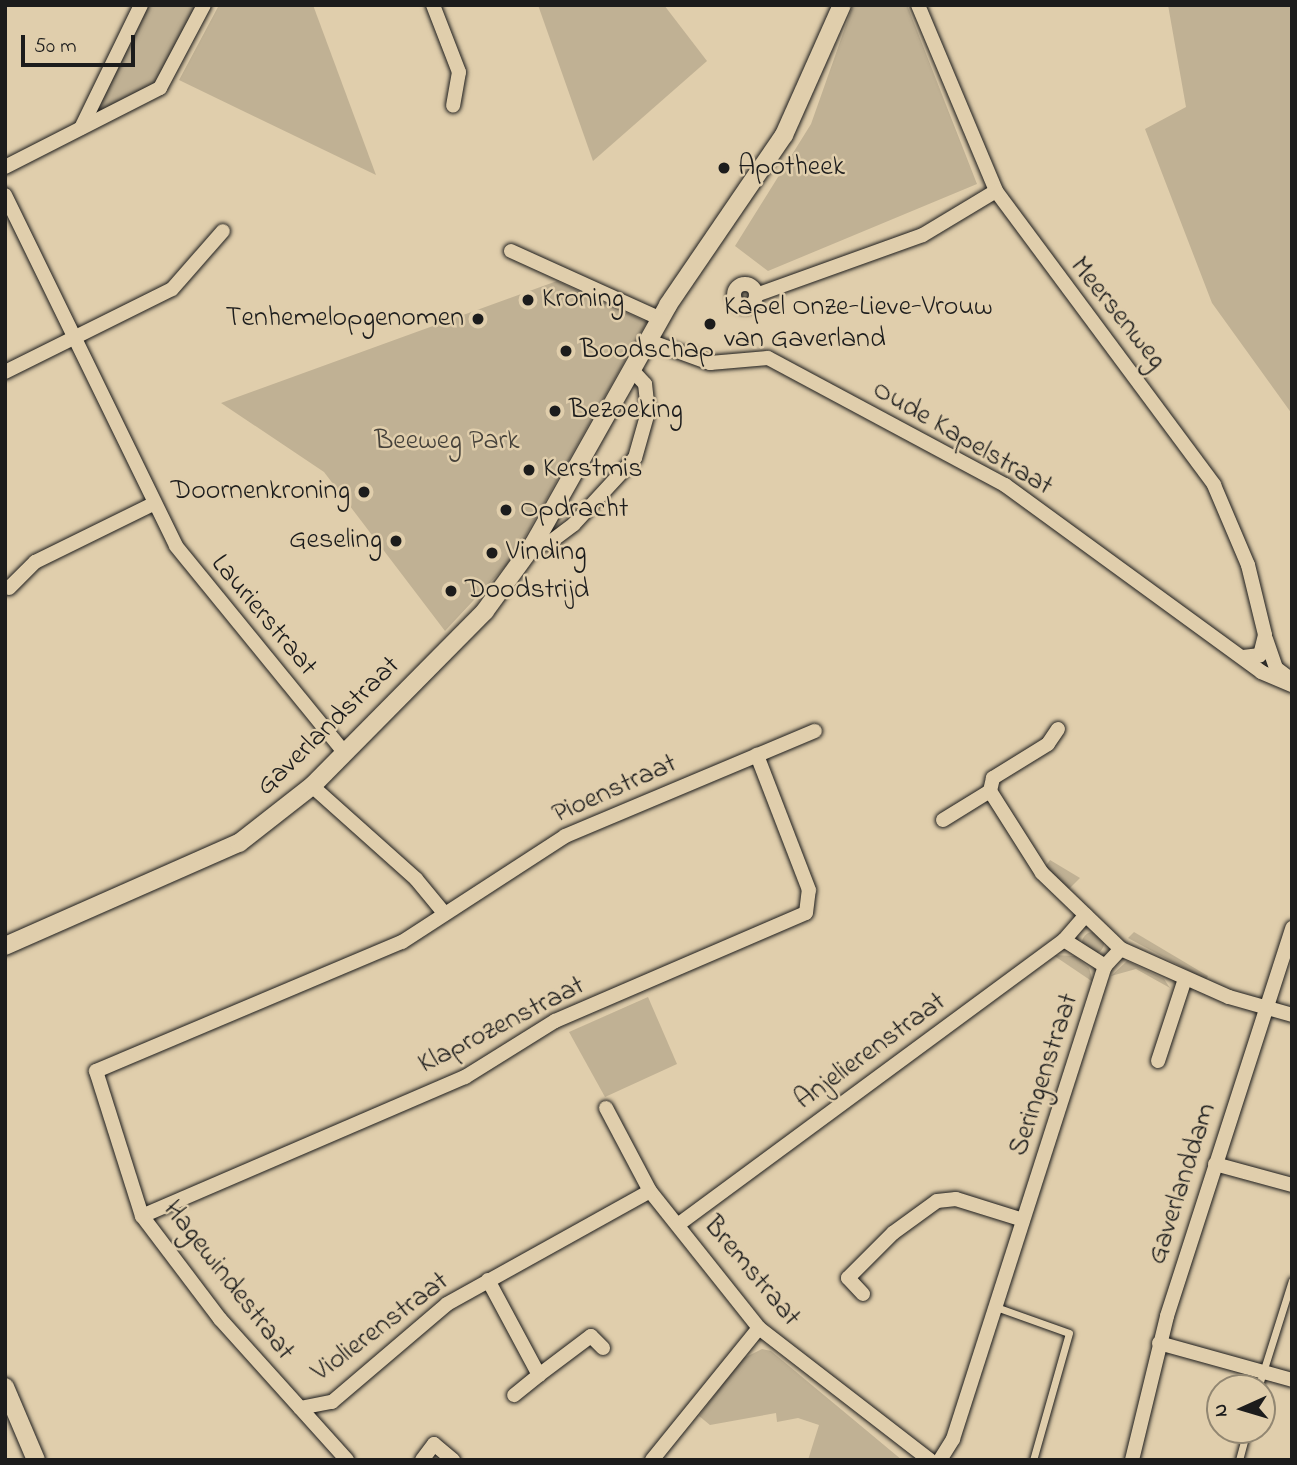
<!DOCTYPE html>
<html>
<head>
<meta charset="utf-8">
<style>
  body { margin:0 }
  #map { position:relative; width:1297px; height:1465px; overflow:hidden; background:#e0ceac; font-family:"Indie Flower",sans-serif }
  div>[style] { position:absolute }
  .green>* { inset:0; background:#c0b194 }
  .round { border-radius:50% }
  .roads { filter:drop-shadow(0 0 2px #1c1c1c) drop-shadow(0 0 2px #1c1c1c) }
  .service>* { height:7px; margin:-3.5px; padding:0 3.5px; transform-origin:3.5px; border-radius:3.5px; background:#e0ceac }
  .minor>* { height:14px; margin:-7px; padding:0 7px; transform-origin:7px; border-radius:7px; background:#e0ceac }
  .minor>.ring { margin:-7px; padding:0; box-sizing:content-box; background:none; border:14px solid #e0ceac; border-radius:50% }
  .tertiary>* { height:18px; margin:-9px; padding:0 9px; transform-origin:9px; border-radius:9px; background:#e0ceac }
  .dots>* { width:19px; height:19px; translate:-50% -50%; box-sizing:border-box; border:4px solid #e0ceac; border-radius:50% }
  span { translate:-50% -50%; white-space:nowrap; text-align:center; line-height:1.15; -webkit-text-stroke:5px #e0ceac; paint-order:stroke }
  .poi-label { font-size:28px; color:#1c1c1c }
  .left { translate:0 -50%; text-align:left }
  .right { translate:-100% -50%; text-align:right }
  .street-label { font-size:28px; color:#1c1c1c }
  .park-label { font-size:28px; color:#45413a }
  .frame { position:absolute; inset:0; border:7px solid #1c1c1c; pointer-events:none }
  .north { position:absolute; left:1206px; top:1374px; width:70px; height:70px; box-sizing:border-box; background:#e0ceac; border:2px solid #928772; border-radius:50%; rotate:266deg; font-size:19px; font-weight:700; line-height:28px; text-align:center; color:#1c1c1c }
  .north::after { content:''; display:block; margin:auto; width:24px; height:32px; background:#1c1c1c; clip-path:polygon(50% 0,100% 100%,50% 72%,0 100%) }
  .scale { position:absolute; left:21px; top:35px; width:114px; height:32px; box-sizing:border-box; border:4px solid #1c1c1c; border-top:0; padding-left:9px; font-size:21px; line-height:24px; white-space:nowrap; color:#1c1c1c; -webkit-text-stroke:5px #e0ceac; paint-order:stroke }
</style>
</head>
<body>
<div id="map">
  <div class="green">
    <i style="clip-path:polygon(149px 5px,198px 5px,157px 84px,99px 116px,98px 101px)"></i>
    <i style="clip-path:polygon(219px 5px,313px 5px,376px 175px,179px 80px)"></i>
    <i style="clip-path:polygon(538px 5px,664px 5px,707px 61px,593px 161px)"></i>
    <i style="clip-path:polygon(853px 5px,907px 5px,977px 184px,768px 271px,735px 246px,811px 124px)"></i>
    <i style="clip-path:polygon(1168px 5px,1292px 5px,1292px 414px,1212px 303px,1145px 129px,1186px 107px)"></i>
    <i style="clip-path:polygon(557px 281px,647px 322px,513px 558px,445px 631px,324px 472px,221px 403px)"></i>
    <i style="clip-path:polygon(1050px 860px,1080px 878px,1069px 889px,1045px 867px)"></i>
    <i style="clip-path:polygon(1134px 932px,1208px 976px,1206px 980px,1128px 938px)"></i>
    <i class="round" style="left:1082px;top:932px;width:22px;height:22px"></i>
    <i style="clip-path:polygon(1053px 955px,1075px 956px,1089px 968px,1093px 982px)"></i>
    <i style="clip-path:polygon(1127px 961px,1164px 979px,1170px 988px,1136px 969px,1111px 976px)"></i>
    <i style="clip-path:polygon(648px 997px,677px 1064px,605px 1097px,569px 1032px)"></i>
    <i style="clip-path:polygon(762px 1349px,771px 1351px,902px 1460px,808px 1460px,819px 1425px,798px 1418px,777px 1422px,776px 1413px,710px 1425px,699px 1416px,742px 1359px)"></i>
  </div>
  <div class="roads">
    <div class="service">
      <i style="left:996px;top:1307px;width:77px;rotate:19.6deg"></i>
      <i style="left:1069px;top:1333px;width:132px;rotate:105.8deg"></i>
      <i style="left:1258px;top:1388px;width:113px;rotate:-72.5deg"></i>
      <i style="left:1239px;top:1460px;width:31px;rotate:-75deg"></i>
    </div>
    <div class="minor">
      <i style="left:433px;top:5px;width:72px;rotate:68.8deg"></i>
      <i style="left:459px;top:72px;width:34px;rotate:100deg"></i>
      <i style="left:918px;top:5px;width:202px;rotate:67.2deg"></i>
      <i style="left:996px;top:191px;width:366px;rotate:53.4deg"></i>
      <i style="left:1214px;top:485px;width:87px;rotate:67deg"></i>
      <i style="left:1248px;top:565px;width:72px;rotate:76.3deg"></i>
      <i style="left:1265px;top:635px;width:21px;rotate:104deg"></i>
      <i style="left:1260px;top:655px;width:17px;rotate:173deg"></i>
      <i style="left:81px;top:128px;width:137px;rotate:-64deg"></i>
      <i style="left:5px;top:167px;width:174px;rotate:-27deg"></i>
      <i style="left:160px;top:88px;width:94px;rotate:-62.1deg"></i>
      <i style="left:5px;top:195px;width:390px;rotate:64deg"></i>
      <i style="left:176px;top:546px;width:267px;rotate:50.8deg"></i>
      <i style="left:511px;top:251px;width:165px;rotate:24.4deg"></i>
      <i class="ring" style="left:734px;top:284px;width:8px;height:8px"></i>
      <i style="left:756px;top:295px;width:177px;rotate:-19.8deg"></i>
      <i style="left:923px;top:235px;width:85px;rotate:-31.1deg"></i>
      <i style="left:652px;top:342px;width:62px;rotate:19.9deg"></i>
      <i style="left:710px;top:363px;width:58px;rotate:-4.9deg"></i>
      <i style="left:768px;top:358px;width:269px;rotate:28.2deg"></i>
      <i style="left:1005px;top:485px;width:317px;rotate:36.1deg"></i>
      <i style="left:1261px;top:672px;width:34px;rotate:23deg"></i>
      <i style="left:5px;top:372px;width:186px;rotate:-26.4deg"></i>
      <i style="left:172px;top:289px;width:77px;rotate:-48.7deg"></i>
      <i style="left:533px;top:545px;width:16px;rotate:-7deg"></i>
      <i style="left:549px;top:543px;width:31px;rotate:-37deg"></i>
      <i style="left:574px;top:524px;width:90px;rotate:-47.3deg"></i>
      <i style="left:635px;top:458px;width:48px;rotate:-74.2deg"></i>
      <i style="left:648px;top:412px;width:28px;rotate:-96deg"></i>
      <i style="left:645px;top:384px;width:18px;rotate:-133deg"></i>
      <i style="left:9px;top:588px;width:37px;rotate:-45deg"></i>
      <i style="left:35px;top:562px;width:131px;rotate:-26.2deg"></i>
      <i style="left:1266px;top:639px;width:31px;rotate:71deg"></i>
      <i style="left:1276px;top:668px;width:20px;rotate:37deg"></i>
      <i style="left:1058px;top:729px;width:18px;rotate:124deg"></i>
      <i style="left:1048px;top:744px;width:65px;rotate:148.3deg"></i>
      <i style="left:993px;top:778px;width:13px;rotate:103deg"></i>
      <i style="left:990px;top:791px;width:97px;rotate:57.6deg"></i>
      <i style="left:1042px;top:873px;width:110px;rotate:43.9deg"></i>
      <i style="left:1121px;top:949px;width:118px;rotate:24deg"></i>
      <i style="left:1229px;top:997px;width:66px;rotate:15.9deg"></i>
      <i style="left:312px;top:786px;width:140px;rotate:41.8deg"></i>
      <i style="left:416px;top:879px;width:45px;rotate:50.4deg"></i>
      <i style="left:943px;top:820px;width:55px;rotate:-31.7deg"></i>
      <i style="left:1064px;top:940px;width:49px;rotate:32.4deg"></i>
      <i style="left:1158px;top:1061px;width:86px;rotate:-71.8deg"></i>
      <i style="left:606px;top:1108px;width:94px;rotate:62.1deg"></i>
      <i style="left:650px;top:1191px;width:175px;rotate:51.5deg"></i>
      <i style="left:759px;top:1328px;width:216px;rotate:37.7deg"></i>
      <i style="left:1215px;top:1164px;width:80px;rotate:15.3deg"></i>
      <i style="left:142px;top:1216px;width:352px;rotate:-23.3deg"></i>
      <i style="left:465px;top:1077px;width:106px;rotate:-31.9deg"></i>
      <i style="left:555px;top:1021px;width:273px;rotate:-23.3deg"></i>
      <i style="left:806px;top:913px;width:23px;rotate:-83deg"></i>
      <i style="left:809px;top:890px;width:145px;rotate:-111.1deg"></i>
      <i style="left:679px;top:1224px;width:478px;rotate:-36.4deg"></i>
      <i style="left:1064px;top:940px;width:33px;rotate:-49deg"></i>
      <i style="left:488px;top:1280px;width:108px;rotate:61.8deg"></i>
      <i style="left:539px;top:1375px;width:32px;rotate:141deg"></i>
      <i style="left:863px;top:1294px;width:22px;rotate:-133deg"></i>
      <i style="left:848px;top:1278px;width:64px;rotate:-45deg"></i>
      <i style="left:893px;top:1233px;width:54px;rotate:-36deg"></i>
      <i style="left:937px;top:1201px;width:19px;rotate:-6deg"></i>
      <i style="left:956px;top:1199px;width:70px;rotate:17.4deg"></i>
      <i style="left:1159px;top:1343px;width:138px;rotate:15.5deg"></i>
      <i style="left:539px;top:1375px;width:65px;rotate:-36.9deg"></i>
      <i style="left:591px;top:1336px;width:17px;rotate:45deg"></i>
      <i style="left:300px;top:1408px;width:33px;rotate:-11deg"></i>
      <i style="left:332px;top:1402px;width:151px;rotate:-40.4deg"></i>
      <i style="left:447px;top:1304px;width:232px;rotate:-29.1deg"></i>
      <i style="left:347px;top:1460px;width:190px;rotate:-132deg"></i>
      <i style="left:220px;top:1319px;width:129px;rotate:-127.1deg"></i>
      <i style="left:142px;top:1216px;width:152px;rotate:-107.6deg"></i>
      <i style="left:96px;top:1071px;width:332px;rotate:-22.9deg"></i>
      <i style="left:402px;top:942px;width:194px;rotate:-33deg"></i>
      <i style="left:565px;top:836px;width:271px;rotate:-22.8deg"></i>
      <i style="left:422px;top:1460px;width:20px;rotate:-53deg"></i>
      <i style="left:434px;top:1444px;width:25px;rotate:40deg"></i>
      <i style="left:652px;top:1460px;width:170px;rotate:-51deg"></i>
      <i style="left:940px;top:1460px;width:25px;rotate:-58deg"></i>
      <i style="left:953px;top:1439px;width:497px;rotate:-72.2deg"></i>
      <i style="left:1105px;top:966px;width:23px;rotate:-47deg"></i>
      <i style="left:1132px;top:1460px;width:148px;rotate:-76.3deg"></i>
      <i style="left:1167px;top:1316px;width:408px;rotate:-72.1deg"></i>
    </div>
    <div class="tertiary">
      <i style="left:5px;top:946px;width:256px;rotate:-23.8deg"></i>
      <i style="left:239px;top:843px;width:93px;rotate:-38deg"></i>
      <i style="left:312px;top:786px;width:246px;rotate:-45.3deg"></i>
      <i style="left:485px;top:611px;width:82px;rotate:-54deg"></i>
      <i style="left:533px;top:545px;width:275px;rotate:-60.6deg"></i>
      <i style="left:668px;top:305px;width:206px;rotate:-55.7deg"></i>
      <i style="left:784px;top:135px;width:142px;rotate:-66deg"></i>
      <i style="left:5px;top:1387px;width:79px;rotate:67deg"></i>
    </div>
  </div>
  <div class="dots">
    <i style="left:724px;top:168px;background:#1c1c1c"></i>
    <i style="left:528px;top:300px;background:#1c1c1c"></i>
    <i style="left:478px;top:319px;background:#1c1c1c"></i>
    <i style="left:710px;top:324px;background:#1c1c1c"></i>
    <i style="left:566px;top:351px;background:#1c1c1c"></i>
    <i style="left:555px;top:411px;background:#1c1c1c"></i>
    <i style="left:529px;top:470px;background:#1c1c1c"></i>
    <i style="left:364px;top:492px;background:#1c1c1c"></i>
    <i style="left:506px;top:510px;background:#1c1c1c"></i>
    <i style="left:396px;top:541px;background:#1c1c1c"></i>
    <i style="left:492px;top:553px;background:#1c1c1c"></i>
    <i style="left:451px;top:591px;background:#1c1c1c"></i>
  </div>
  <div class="poi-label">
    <span class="left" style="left:738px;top:168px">Apotheek</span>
    <span class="left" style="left:542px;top:300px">Kroning</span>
    <span class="left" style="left:724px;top:324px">Kapel Onze-Lieve-Vrouw<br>van Gaverland</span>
    <span class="right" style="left:464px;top:319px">Tenhemelopgenomen</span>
    <span class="left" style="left:580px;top:351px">Boodschap</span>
    <span class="left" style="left:569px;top:411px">Bezoeking</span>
    <span class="left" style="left:543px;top:470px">Kerstmis</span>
    <span class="right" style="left:350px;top:492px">Doornenkroning</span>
    <span class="left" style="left:520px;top:510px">Opdracht</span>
    <span class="right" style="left:382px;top:541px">Geseling</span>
    <span class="left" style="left:506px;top:553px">Vinding</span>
    <span class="left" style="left:465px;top:591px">Doodstrijd</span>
  </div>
  <div class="street-label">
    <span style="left:1117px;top:314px;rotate:51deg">Meersenweg</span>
    <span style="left:962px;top:439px;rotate:30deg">Oude Kapelstraat</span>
    <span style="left:263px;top:616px;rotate:50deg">Laurierstraat</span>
    <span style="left:329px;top:727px;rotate:-44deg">Gaverlandstraat</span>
    <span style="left:615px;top:790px;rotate:-24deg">Pioenstraat</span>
    <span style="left:502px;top:1026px;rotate:-27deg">Klaprozenstraat</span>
    <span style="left:871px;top:1052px;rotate:-36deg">Anjelierenstraat</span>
    <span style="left:1045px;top:1075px;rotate:-72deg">Seringenstraat</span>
    <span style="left:1183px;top:1184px;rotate:-72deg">Gaverlanddam</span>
    <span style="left:751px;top:1272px;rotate:50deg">Bremstraat</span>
    <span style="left:228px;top:1281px;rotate:52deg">Hagewindestraat</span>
    <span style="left:381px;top:1328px;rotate:-37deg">Violierenstraat</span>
  </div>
  <div class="park-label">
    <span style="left:447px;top:442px">Beeweg Park</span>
  </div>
  <div class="frame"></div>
  <div class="north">N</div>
  <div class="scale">50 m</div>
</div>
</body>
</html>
